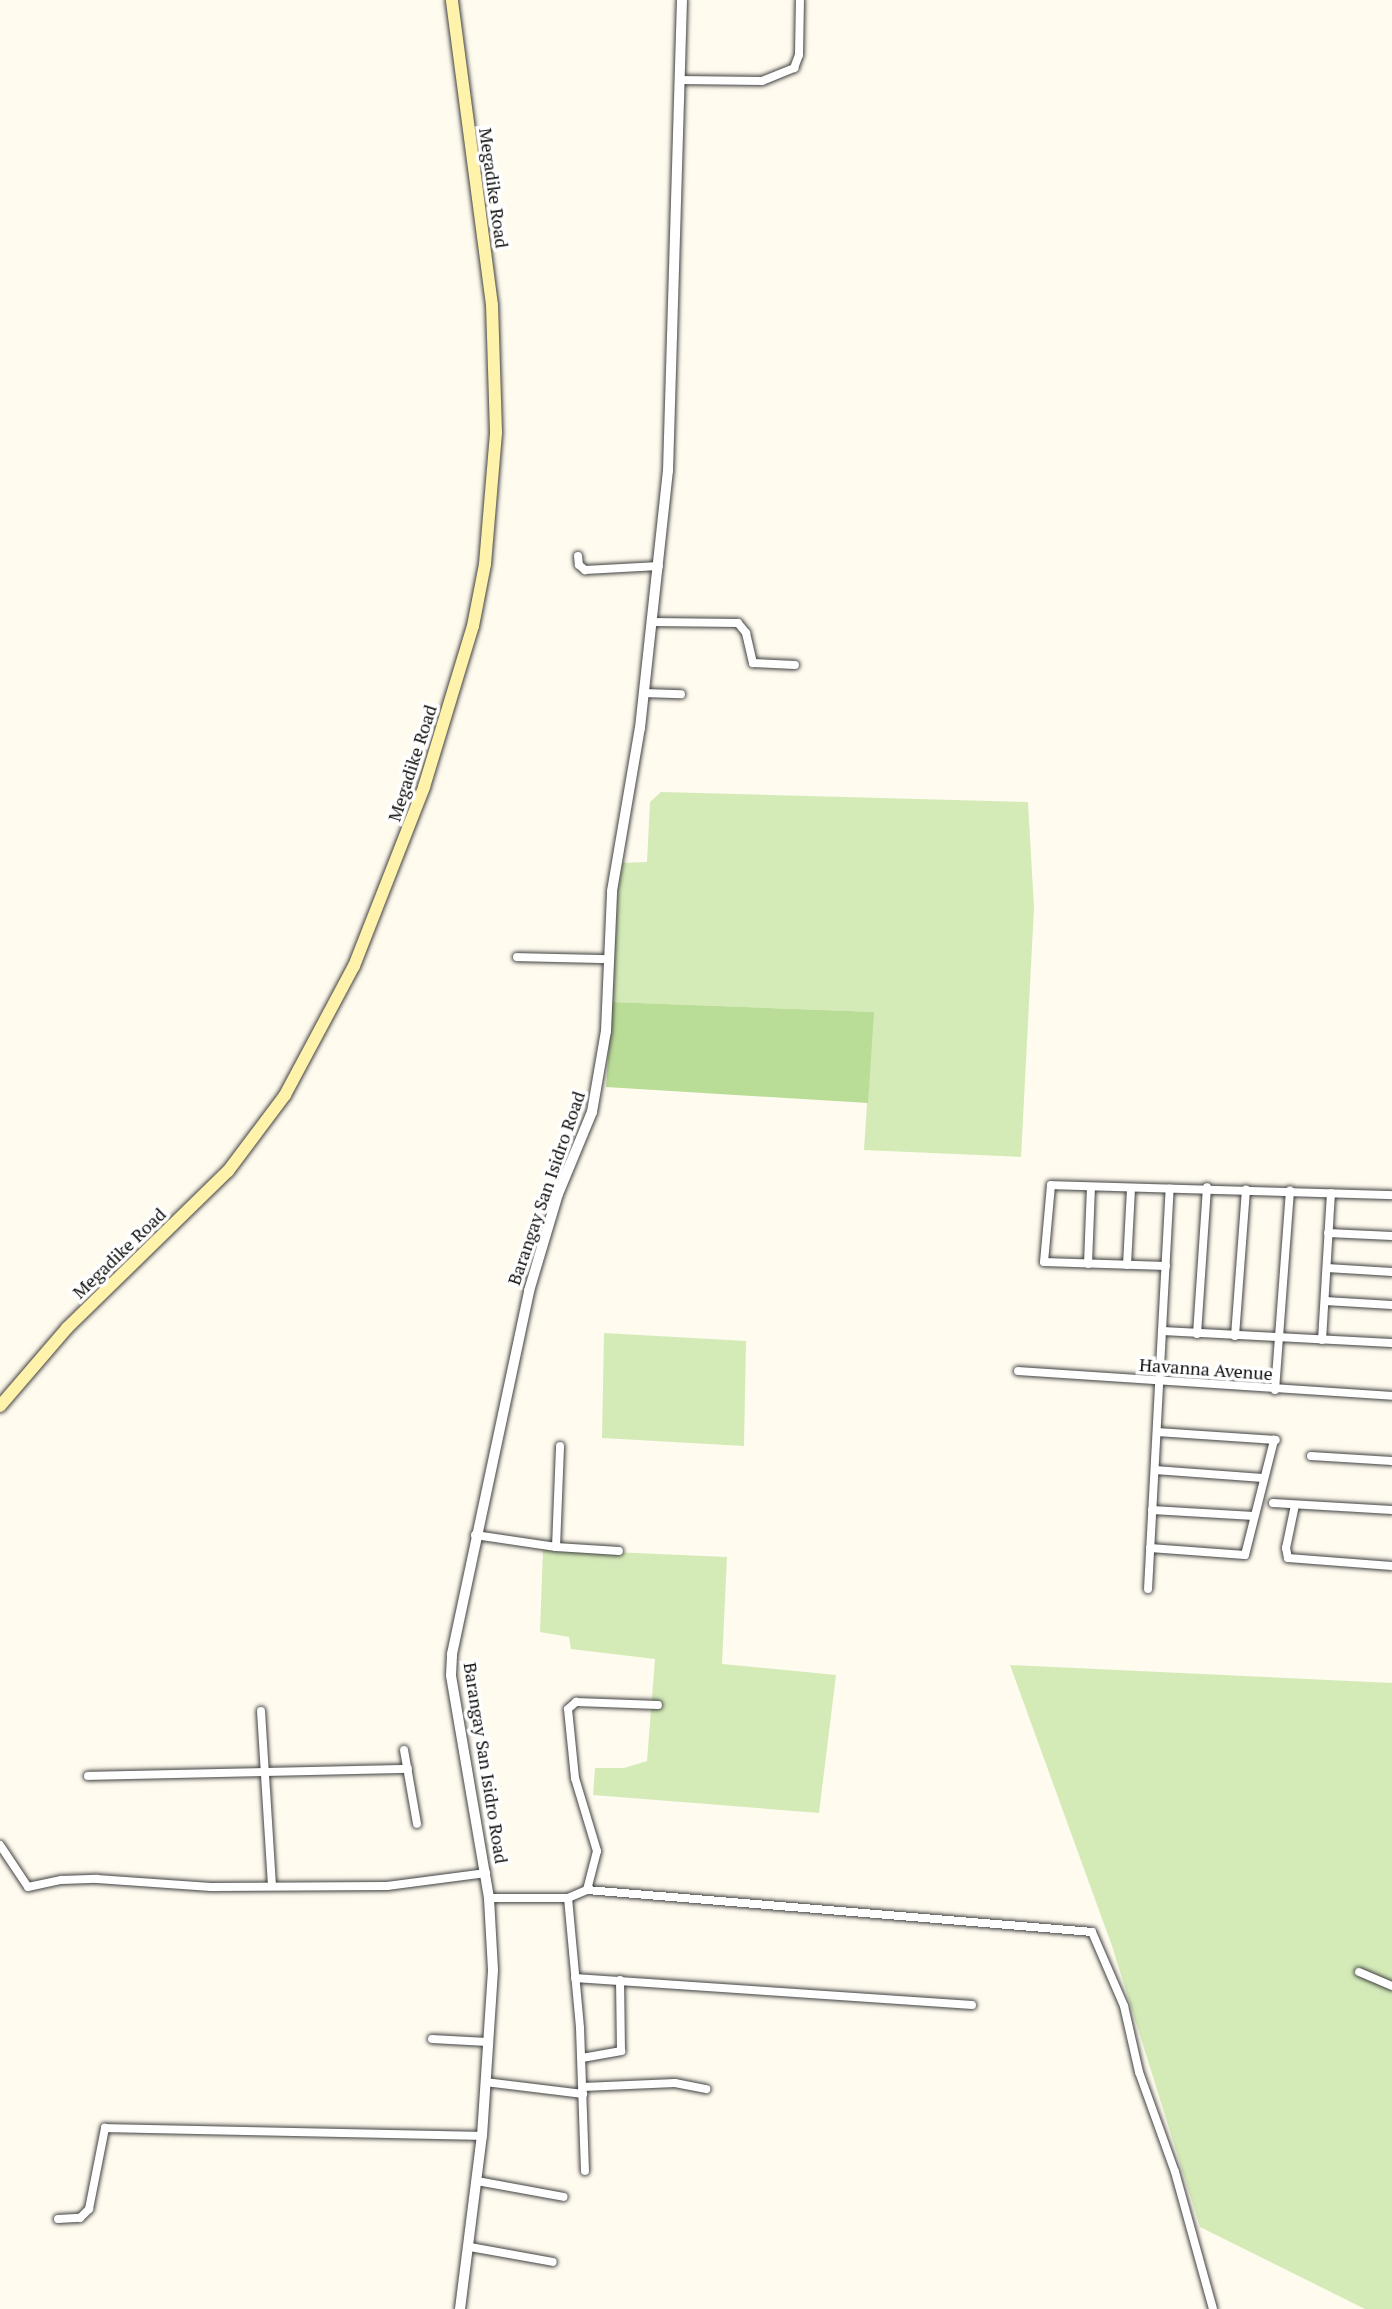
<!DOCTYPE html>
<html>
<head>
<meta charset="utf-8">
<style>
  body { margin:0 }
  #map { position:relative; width:1392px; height:2309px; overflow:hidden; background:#fffbef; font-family:"PT Serif",serif }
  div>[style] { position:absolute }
  .green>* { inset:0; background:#d4ebb8 }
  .forest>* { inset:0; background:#b9dc96 }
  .roads { filter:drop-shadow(0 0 2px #414141) drop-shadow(0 0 2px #414141) }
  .minor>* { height:8px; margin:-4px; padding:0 4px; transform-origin:4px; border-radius:4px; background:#fff }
  .tertiary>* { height:10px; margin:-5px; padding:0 5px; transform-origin:5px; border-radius:5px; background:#fff }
  .secondary>* { height:12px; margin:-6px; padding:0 6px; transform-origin:6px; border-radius:6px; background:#fff2aa }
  span { translate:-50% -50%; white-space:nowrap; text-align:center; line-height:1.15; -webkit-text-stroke:7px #fff; paint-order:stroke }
  .street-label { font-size:18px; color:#0e0e0e }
</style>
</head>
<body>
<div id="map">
  <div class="green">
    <i style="clip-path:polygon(661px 792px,1028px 802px,1034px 908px,1021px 1157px,864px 1150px,873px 1012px,612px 1002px,619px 863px,647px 862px,650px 802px)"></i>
    <i style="clip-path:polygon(604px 1333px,746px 1341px,744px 1446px,602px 1438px)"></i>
    <i style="clip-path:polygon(543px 1549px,727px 1557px,722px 1664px,836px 1675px,819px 1813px,593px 1795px,595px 1768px,624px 1768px,647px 1761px,655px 1659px,571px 1649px,569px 1637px,540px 1632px)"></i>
    <i style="clip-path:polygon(1010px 1665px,1392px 1683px,1392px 2309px,1365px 2309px,1200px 2227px,1112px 1946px)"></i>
  </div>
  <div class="forest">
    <i style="clip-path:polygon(612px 1002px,874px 1012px,868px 1103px,606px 1087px)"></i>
  </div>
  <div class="roads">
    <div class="minor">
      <i style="left:680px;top:80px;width:82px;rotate:0.7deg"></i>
      <i style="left:762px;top:81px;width:35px;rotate:-22deg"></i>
      <i style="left:794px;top:68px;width:14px;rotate:-69deg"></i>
      <i style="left:799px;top:55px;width:55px;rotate:-89deg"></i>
      <i style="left:578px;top:556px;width:9px;rotate:84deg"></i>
      <i style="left:579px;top:565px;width:8px;rotate:40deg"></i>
      <i style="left:585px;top:570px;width:74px;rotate:-3.1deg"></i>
      <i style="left:652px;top:622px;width:86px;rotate:0.7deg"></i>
      <i style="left:738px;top:623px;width:13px;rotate:51deg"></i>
      <i style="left:746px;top:633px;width:31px;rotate:77deg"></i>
      <i style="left:753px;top:663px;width:42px;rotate:2.7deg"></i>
      <i style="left:644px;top:693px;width:37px;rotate:2deg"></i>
      <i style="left:517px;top:957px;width:90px;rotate:1.3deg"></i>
      <i style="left:1328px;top:1233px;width:64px;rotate:2.7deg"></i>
      <i style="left:1088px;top:1264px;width:77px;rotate:-87.8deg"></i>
      <i style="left:1127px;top:1265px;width:77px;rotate:-87deg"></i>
      <i style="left:1166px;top:1266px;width:122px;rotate:-178.1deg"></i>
      <i style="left:1044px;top:1262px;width:77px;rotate:-84.8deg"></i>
      <i style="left:1051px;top:1185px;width:341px;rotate:1.7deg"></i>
      <i style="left:1327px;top:1268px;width:65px;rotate:3.5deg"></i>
      <i style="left:1325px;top:1301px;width:67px;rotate:3.4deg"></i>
      <i style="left:1162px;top:1331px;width:230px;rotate:3deg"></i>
      <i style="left:1197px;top:1334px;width:147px;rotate:-86.1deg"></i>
      <i style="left:1235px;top:1336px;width:147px;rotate:-85.7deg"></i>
      <i style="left:1322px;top:1340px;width:147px;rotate:-86.5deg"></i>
      <i style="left:1018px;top:1371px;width:375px;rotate:3.8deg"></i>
      <i style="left:1275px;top:1390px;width:200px;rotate:-85.7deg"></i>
      <i style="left:1157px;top:1432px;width:119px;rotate:3.8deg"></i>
      <i style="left:1311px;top:1456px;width:81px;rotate:3.5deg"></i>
      <i style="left:1155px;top:1470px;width:108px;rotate:4.2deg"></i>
      <i style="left:1273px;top:1503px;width:119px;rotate:3.4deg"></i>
      <i style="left:1295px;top:1505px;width:44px;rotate:101.8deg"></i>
      <i style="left:1286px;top:1548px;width:10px;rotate:79deg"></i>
      <i style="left:1288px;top:1558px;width:104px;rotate:4.4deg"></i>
      <i style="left:1152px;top:1510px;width:102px;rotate:3.4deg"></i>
      <i style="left:475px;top:1535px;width:82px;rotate:8.4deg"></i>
      <i style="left:556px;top:1547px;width:63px;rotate:3.6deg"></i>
      <i style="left:556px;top:1547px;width:101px;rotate:-87.7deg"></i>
      <i style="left:1150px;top:1548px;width:95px;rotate:4.2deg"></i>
      <i style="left:1245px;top:1555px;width:119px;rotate:-75.8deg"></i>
      <i style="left:1148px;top:1589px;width:401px;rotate:-86.9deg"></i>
      <i style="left:261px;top:1711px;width:173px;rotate:86.4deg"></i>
      <i style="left:404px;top:1750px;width:75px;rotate:80deg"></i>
      <i style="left:88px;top:1776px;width:320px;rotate:-1.3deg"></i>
      <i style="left:0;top:1845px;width:50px;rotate:56.3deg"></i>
      <i style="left:28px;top:1887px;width:34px;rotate:-12deg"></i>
      <i style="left:61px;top:1880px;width:36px;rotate:-2deg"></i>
      <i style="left:97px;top:1879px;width:114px;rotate:4deg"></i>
      <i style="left:211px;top:1887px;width:176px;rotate:-0.3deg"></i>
      <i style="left:387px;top:1886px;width:100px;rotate:-7.5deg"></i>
      <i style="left:587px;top:1890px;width:40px;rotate:-75.6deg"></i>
      <i style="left:597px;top:1851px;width:76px;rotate:-106.8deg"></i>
      <i style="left:575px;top:1778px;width:69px;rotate:-95.8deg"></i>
      <i style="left:568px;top:1709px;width:11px;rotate:-41deg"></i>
      <i style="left:576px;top:1702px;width:82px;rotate:2.1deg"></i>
      <i style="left:489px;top:1898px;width:79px"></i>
      <i style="left:568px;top:1898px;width:21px;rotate:-23deg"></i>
      <i style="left:587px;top:1890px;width:507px;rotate:4.75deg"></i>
      <i style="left:1092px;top:1932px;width:81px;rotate:66.6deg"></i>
      <i style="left:1124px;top:2006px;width:68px;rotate:77.2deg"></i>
      <i style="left:1139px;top:2072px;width:106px;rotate:70.2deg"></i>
      <i style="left:1175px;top:2172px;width:142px;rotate:74.5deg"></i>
      <i style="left:568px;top:1898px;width:131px;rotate:84.7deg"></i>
      <i style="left:580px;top:2028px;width:143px;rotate:88deg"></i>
      <i style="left:1359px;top:1972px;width:36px;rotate:23deg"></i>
      <i style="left:575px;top:1978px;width:398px;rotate:3.9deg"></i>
      <i style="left:432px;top:2039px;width:55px;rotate:3.1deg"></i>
      <i style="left:582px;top:2058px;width:40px;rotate:-10deg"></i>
      <i style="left:621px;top:2051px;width:71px;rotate:-90.8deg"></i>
      <i style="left:485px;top:2082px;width:99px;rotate:7deg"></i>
      <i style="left:583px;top:2087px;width:92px;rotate:-2.5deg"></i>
      <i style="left:675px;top:2083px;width:32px;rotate:11deg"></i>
      <i style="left:477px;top:2181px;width:88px;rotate:10.4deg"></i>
      <i style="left:58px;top:2219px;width:22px;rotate:-3deg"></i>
      <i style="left:80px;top:2218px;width:13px;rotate:-45deg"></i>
      <i style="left:89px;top:2209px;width:83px;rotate:-78.8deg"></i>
      <i style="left:105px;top:2128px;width:377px;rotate:1.2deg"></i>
      <i style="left:470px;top:2247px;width:84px;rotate:10.2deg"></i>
    </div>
    <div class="tertiary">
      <i style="left:460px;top:2309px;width:174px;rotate:-82.8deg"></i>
      <i style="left:482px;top:2136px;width:166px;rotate:-86.2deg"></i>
      <i style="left:493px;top:1970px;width:72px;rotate:-93.2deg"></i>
      <i style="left:489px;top:1898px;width:226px;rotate:-99.7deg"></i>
      <i style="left:451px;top:1675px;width:21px;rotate:-87deg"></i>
      <i style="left:452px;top:1654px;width:371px;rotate:-78deg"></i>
      <i style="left:529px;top:1291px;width:101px;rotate:-73.4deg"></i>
      <i style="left:558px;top:1194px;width:89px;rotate:-67.5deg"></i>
      <i style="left:592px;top:1112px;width:82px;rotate:-80.2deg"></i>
      <i style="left:606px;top:1031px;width:140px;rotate:-87.5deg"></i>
      <i style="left:612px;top:891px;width:165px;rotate:-80.3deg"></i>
      <i style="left:640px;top:728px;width:259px;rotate:-83.8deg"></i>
      <i style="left:668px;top:471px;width:471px;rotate:-88.3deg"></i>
    </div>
    <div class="secondary">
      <i style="left:0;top:1406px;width:103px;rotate:-49.3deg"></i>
      <i style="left:67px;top:1328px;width:225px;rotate:-44.3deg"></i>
      <i style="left:228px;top:1171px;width:95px;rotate:-53.1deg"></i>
      <i style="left:285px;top:1095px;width:146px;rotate:-61.9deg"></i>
      <i style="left:354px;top:966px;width:192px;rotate:-68.6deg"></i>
      <i style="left:424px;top:787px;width:168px;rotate:-73.1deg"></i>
      <i style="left:473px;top:626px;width:63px;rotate:-79deg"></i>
      <i style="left:485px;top:564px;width:132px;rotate:-85.2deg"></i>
      <i style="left:496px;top:432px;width:127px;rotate:-91.8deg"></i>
      <i style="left:492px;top:305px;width:308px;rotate:-97.5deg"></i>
    </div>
  </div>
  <div class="street-label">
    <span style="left:494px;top:188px;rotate:82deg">Megadike Road</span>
    <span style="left:412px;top:763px;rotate:-72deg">Megadike Road</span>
    <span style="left:546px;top:1188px;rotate:-71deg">Barangay San Isidro Road</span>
    <span style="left:119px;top:1253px;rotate:-44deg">Megadike Road</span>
    <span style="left:1206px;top:1369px;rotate:4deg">Havanna Avenue</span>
    <span style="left:486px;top:1763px;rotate:81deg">Barangay San Isidro Road</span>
  </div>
</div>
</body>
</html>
